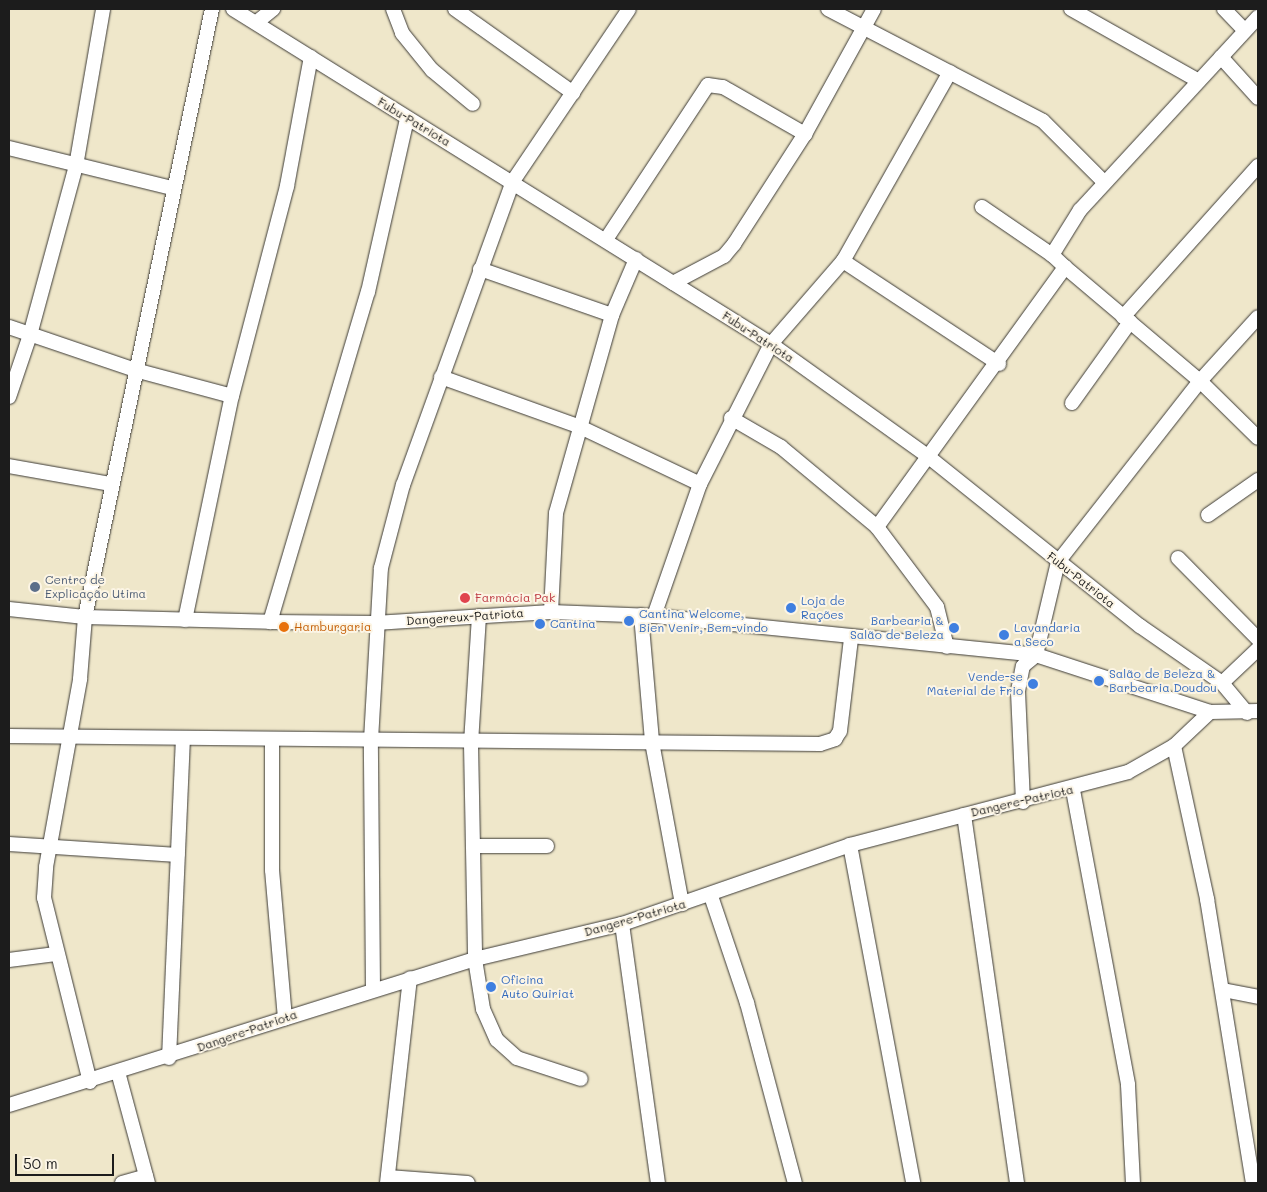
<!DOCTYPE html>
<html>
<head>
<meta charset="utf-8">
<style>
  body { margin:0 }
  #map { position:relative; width:1267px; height:1192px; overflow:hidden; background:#efe7ca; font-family:Mali,sans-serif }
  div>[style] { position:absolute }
  .roads { filter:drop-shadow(0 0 1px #3c3a36) drop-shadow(0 0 1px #3c3a36) }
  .minor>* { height:14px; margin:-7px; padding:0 7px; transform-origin:7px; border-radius:7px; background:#fff }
  .dots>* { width:14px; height:14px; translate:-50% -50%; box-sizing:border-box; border:2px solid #fcf5e5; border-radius:50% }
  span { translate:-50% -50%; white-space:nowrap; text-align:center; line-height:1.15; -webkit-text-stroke:4px #fcf5e5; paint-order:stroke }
  .street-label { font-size:12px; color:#1c1c1c }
  .service-label { font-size:12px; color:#4e5e75 }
  .left { translate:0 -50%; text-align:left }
  .health-label { font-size:12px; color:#be3a42 }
  .shop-label { font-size:12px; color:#366cbe }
  .right { translate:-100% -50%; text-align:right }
  .food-label { font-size:12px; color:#c56008 }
  .frame { position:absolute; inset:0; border:10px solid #1c1c1c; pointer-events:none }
  .scale { position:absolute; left:15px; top:1154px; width:99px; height:22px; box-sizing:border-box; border:2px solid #1c1c1c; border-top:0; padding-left:6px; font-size:15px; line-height:18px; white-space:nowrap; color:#1c1c1c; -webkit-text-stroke:4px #fcf5e5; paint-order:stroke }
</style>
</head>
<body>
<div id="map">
  <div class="roads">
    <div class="minor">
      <i style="left:233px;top:9px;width:634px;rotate:31.91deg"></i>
      <i style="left:771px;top:344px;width:196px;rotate:35.6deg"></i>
      <i style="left:930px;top:458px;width:269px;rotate:38.7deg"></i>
      <i style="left:1140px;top:626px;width:100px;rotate:34.8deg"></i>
      <i style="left:1222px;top:683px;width:39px;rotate:50deg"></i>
      <i style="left:393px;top:9px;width:26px;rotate:69deg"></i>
      <i style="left:402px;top:33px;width:48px;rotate:51deg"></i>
      <i style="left:432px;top:70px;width:53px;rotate:39.7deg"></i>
      <i style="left:455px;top:9px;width:145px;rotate:35.4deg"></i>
      <i style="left:828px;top:9px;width:242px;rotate:27.5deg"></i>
      <i style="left:1043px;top:121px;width:85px;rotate:45deg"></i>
      <i style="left:1071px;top:9px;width:145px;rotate:29.4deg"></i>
      <i style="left:1224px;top:9px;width:30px;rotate:46deg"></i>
      <i style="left:257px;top:22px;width:21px;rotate:-39deg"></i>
      <i style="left:1221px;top:57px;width:55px;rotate:47.9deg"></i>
      <i style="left:9px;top:148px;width:168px;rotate:13.8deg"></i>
      <i style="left:982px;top:207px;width:85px;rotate:34.4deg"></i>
      <i style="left:607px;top:238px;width:183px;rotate:-56.6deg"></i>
      <i style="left:708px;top:85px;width:15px;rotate:8deg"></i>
      <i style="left:723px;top:87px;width:95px;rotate:29.8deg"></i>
      <i style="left:843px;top:261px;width:187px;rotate:33.4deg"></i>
      <i style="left:1065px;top:267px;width:177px;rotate:40.2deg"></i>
      <i style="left:1200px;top:381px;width:81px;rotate:44.5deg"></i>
      <i style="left:480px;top:269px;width:140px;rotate:19.2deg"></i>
      <i style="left:673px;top:283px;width:58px;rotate:-27.9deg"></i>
      <i style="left:724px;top:256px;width:16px;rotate:-50deg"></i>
      <i style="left:734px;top:244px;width:131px;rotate:-57.2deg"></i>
      <i style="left:805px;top:134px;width:143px;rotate:-61.1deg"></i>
      <i style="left:1123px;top:317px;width:203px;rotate:-48.2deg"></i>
      <i style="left:9px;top:327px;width:133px;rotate:18.8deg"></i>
      <i style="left:135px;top:370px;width:100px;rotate:15deg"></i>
      <i style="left:441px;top:377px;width:145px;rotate:19.7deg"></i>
      <i style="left:578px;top:426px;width:135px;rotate:25.4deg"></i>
      <i style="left:9px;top:397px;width:65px;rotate:-71.3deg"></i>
      <i style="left:30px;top:335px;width:175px;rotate:-74.8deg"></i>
      <i style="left:76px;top:166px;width:159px;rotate:-80.2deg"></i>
      <i style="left:1072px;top:403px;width:100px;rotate:-54.4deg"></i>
      <i style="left:731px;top:418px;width:58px;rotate:30.1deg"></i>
      <i style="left:781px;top:447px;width:125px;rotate:39.8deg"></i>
      <i style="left:877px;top:527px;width:100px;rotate:53.1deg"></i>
      <i style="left:937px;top:607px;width:41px;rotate:76deg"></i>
      <i style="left:9px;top:466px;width:104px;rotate:10deg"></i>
      <i style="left:1208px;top:515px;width:61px;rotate:-35deg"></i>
      <i style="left:877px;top:527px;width:321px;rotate:-54.1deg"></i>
      <i style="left:1065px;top:267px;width:18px;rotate:-137deg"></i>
      <i style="left:1052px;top:255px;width:53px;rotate:-58.1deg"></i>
      <i style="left:1080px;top:210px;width:263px;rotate:-47.3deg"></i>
      <i style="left:1178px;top:558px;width:114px;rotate:45.4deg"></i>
      <i style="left:9px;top:609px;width:76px;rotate:6deg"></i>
      <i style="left:85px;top:617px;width:185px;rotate:1.5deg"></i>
      <i style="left:270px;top:622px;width:105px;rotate:0.5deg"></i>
      <i style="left:375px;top:623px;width:176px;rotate:-3.6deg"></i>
      <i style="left:551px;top:612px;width:103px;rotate:2.2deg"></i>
      <i style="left:654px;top:616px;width:384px;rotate:5.8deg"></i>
      <i style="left:1036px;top:655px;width:183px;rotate:18.1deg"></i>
      <i style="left:1210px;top:712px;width:48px;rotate:-1.2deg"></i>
      <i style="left:551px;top:612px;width:99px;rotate:-87.1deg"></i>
      <i style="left:556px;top:513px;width:206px;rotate:-74.2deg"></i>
      <i style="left:612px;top:315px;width:61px;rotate:-66.8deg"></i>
      <i style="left:641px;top:615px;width:127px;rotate:85deg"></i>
      <i style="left:652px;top:742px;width:165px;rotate:79.5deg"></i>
      <i style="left:479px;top:616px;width:128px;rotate:93.6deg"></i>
      <i style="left:471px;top:744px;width:215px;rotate:88.9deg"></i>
      <i style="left:475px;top:959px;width:51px;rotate:80.9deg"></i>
      <i style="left:483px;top:1009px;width:34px;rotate:66deg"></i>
      <i style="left:497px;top:1040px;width:27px;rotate:42deg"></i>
      <i style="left:517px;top:1058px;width:67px;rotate:18.2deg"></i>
      <i style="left:654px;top:616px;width:140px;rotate:-70.8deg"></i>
      <i style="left:700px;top:484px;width:157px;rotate:-63.1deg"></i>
      <i style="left:771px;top:344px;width:110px;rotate:-49.1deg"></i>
      <i style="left:843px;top:261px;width:217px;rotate:-60.5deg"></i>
      <i style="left:185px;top:620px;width:229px;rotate:-78.2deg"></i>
      <i style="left:232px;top:396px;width:217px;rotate:-75.3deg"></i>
      <i style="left:287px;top:186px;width:131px;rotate:-79.5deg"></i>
      <i style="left:270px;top:622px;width:344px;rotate:-73.5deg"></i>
      <i style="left:368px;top:292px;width:177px;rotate:-77.3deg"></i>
      <i style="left:1222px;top:683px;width:50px;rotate:-43.4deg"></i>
      <i style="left:9px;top:736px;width:811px;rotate:0.57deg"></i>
      <i style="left:820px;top:744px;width:16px;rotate:-18deg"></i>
      <i style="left:835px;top:739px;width:9px;rotate:-58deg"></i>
      <i style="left:840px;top:731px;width:93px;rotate:-83.2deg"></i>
      <i style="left:272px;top:741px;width:129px;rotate:90deg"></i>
      <i style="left:272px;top:870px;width:149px;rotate:85deg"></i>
      <i style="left:1174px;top:746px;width:157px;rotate:77.8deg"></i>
      <i style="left:1207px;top:899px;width:288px;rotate:80.8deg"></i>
      <i style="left:1073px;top:790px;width:300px;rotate:79.4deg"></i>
      <i style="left:1128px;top:1085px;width:98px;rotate:87.1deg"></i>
      <i style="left:1023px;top:802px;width:111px;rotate:-92.6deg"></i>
      <i style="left:1018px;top:691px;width:25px;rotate:-79deg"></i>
      <i style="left:1023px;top:666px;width:17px;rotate:-40deg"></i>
      <i style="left:1036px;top:655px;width:96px;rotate:-76.7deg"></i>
      <i style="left:1058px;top:562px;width:230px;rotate:-51.9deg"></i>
      <i style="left:1200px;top:381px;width:86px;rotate:-47.8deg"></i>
      <i style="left:964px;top:815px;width:372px;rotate:81.8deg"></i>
      <i style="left:9px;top:844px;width:169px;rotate:3.7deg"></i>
      <i style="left:850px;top:845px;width:344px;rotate:79.4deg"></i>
      <i style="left:473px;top:846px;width:74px"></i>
      <i style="left:711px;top:896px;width:113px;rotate:71.4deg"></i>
      <i style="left:747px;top:1003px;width:186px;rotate:75.1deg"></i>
      <i style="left:622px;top:924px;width:261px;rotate:82.1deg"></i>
      <i style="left:9px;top:960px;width:47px;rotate:-7.3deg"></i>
      <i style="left:373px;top:989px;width:249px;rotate:-90.5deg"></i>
      <i style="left:371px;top:740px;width:172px;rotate:-86.7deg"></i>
      <i style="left:381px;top:568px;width:86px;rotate:-75.2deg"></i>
      <i style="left:403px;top:485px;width:323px;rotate:-70.1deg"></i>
      <i style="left:513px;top:181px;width:207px;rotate:-56deg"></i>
      <i style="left:1223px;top:990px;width:36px;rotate:11deg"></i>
      <i style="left:169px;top:1058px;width:319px;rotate:-87.5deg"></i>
      <i style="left:118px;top:1072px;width:115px;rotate:74.9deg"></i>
      <i style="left:90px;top:1082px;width:190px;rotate:-104deg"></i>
      <i style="left:44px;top:898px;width:31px;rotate:-86deg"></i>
      <i style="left:46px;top:867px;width:191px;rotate:-79.7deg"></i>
      <i style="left:80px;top:679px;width:62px;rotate:-85.4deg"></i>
      <i style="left:85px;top:617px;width:621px;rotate:-78.2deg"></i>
      <i style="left:9px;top:1105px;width:488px;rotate:-17.4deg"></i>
      <i style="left:475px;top:959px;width:151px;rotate:-13.4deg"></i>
      <i style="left:622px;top:924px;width:241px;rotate:-19.1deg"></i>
      <i style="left:850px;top:845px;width:287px;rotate:-14.7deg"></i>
      <i style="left:1128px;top:772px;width:53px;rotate:-29.5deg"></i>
      <i style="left:1174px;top:746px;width:50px;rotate:-43.4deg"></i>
      <i style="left:388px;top:1177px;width:80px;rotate:4.3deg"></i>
      <i style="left:122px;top:1183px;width:25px;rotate:-16deg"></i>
      <i style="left:387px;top:1183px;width:206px;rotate:-83.6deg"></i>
    </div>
  </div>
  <div class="dots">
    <i style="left:35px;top:587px;background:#5c6f8a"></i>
    <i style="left:465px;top:598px;background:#e0444e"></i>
    <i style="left:791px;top:608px;background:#3f7fe0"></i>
    <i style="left:629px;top:621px;background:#3f7fe0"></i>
    <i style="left:540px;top:624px;background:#3f7fe0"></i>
    <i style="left:284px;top:627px;background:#e8710a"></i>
    <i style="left:954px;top:628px;background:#3f7fe0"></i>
    <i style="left:1004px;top:635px;background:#3f7fe0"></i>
    <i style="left:1099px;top:681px;background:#3f7fe0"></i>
    <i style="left:1033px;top:684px;background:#3f7fe0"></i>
    <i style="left:491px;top:987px;background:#3f7fe0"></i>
  </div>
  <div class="street-label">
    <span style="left:414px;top:122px;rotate:31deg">Fubu-Patriota</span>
    <span style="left:758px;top:337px;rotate:33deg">Fubu-Patriota</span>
    <span style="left:1081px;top:580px;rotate:38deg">Fubu-Patriota</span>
    <span style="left:465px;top:617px;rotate:-4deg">Dangereux-Patriota</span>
    <span style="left:1022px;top:801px;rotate:-13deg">Dangere-Patriota</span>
    <span style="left:635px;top:918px;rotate:-16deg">Dangere-Patriota</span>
    <span style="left:247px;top:1031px;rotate:-19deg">Dangere-Patriota</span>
  </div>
  <div class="service-label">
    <span class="left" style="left:45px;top:587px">Centro de<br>Explicação Utima</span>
  </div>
  <div class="health-label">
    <span class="left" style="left:475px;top:598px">Farmácia Pak</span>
  </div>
  <div class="shop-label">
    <span class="left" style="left:801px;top:608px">Loja de<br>Rações</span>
    <span class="left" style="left:639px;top:621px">Cantina Welcome,<br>Bien Venir, Bem-vindo</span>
    <span class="right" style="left:944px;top:628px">Barbearia &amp;<br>Salão de Beleza</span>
    <span class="left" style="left:550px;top:624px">Cantina</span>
    <span class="left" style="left:1014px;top:635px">Lavandaria<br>a Seco</span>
    <span class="left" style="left:1109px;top:681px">Salão de Beleza &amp;<br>Barbearia Doudou</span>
    <span class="right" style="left:1023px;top:684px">Vende-se<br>Material de Frio</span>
    <span class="left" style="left:501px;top:987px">Oficina<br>Auto Quiriat</span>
  </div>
  <div class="food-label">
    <span class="left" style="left:294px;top:627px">Hamburgaria</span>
  </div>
  <div class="frame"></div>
  <div class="scale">50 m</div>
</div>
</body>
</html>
